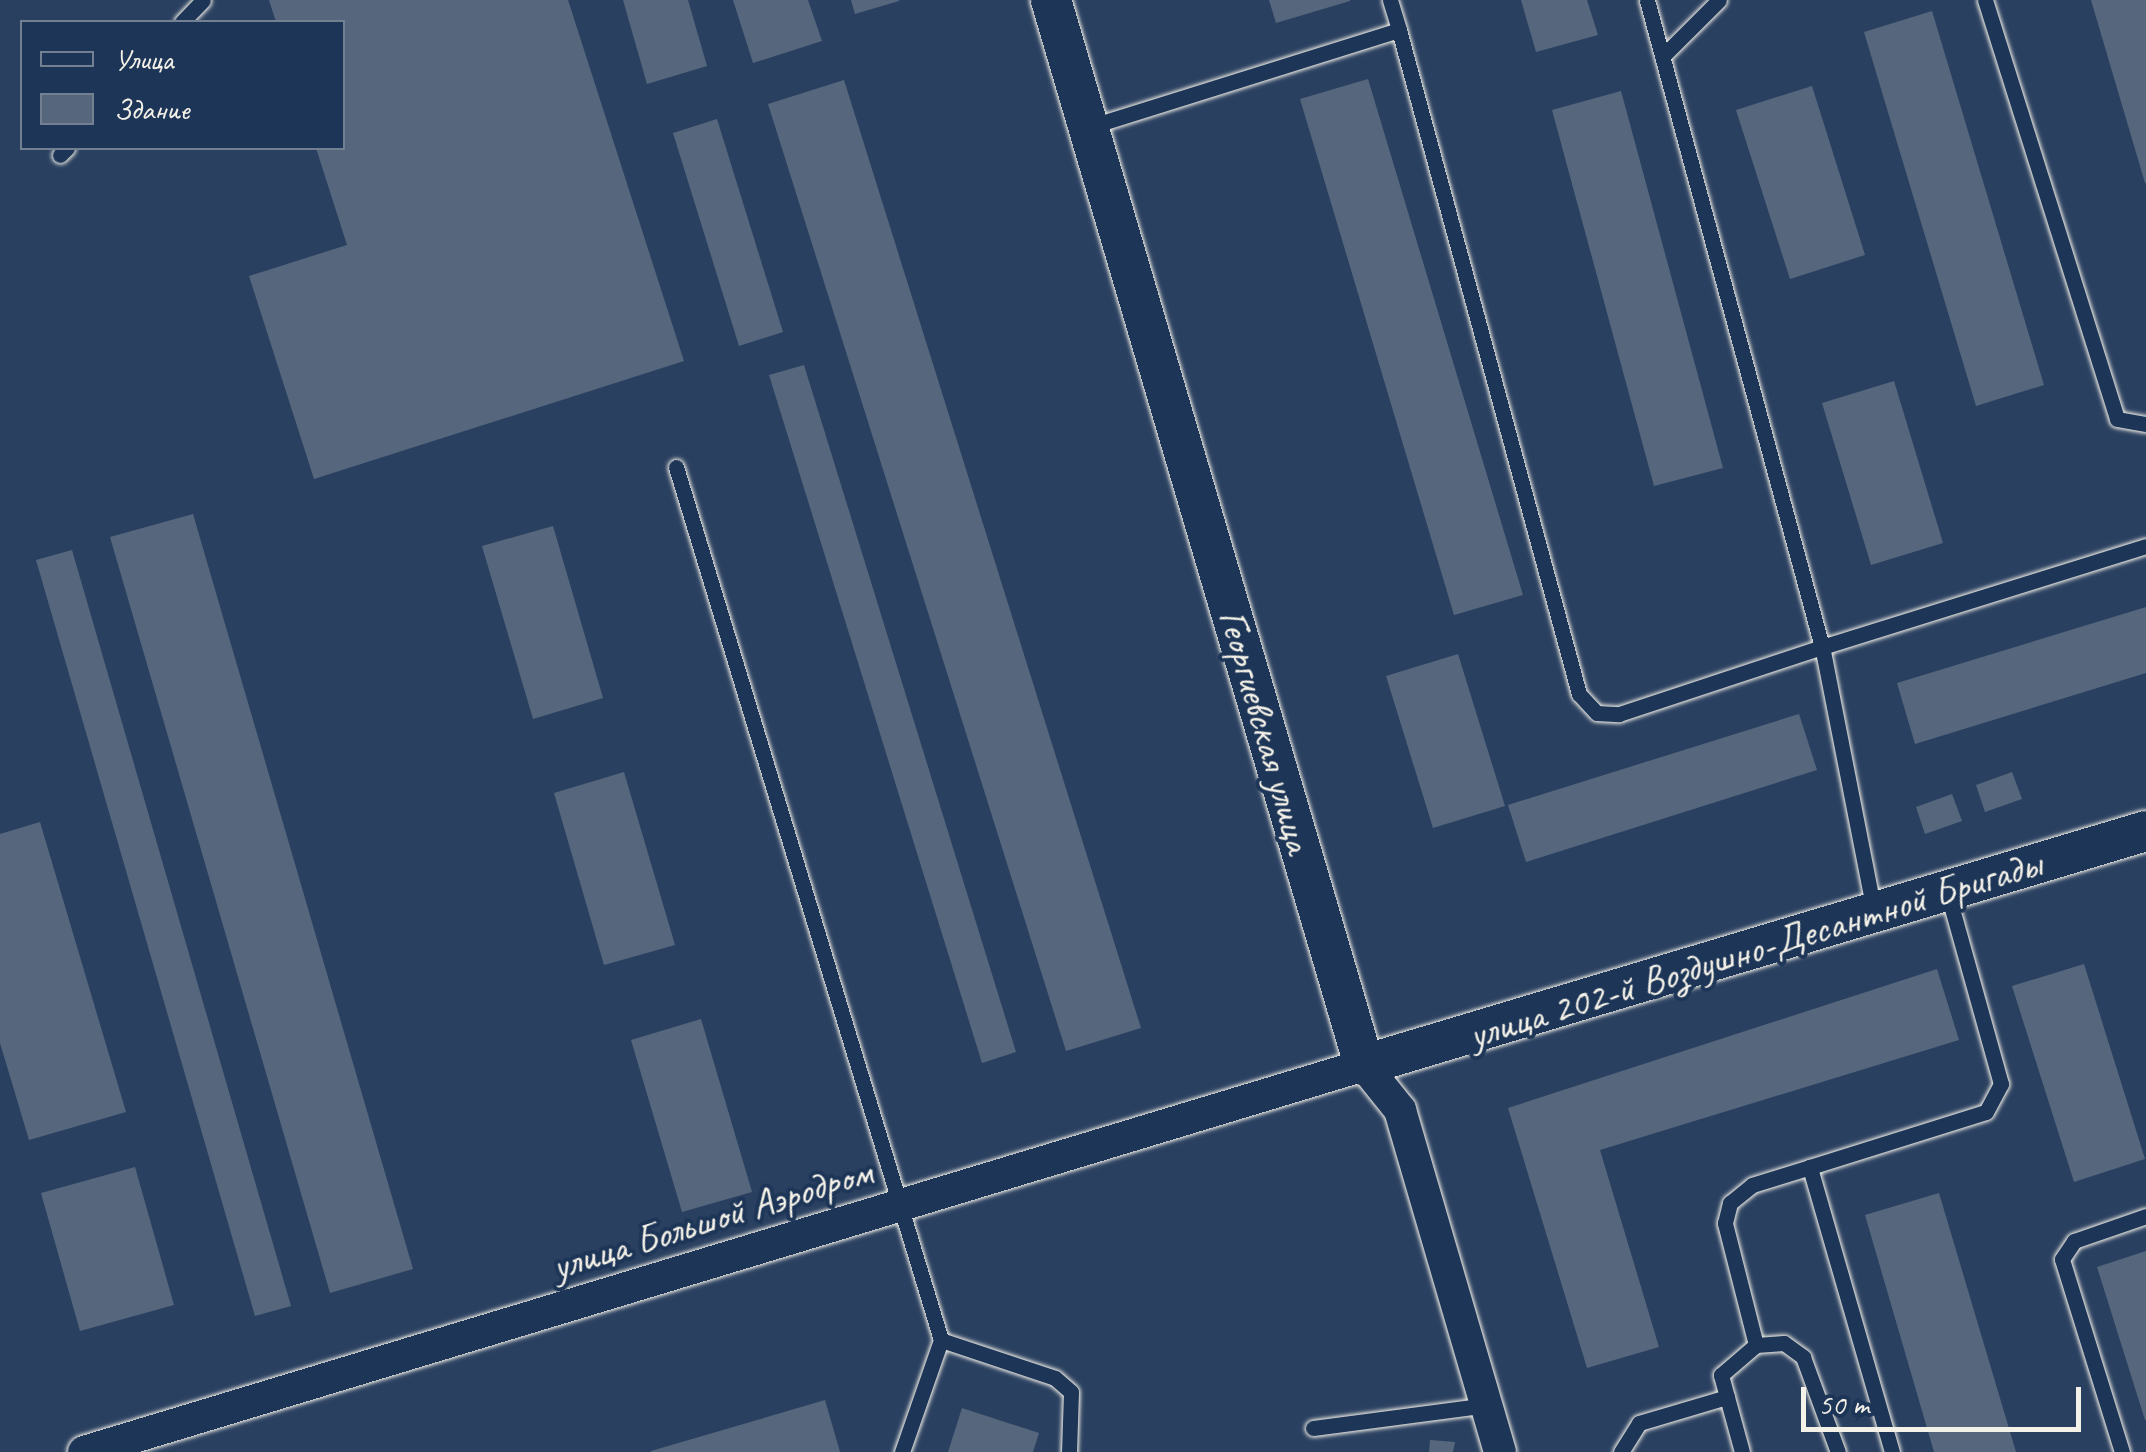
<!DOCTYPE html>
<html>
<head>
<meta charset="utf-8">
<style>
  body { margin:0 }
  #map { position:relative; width:2146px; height:1452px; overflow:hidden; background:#2a4060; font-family:Caveat,sans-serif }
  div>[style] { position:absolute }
  .building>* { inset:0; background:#56677d }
  .roads { filter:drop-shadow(0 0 2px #f4f1e8) drop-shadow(0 0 2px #f4f1e8) }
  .service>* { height:15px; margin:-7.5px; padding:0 7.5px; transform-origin:7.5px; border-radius:7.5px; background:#1d3557 }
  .minor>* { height:32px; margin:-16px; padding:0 16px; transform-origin:16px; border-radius:16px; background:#1d3557 }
  .tertiary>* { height:40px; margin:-20px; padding:0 20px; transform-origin:20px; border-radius:20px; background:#1d3557 }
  span { translate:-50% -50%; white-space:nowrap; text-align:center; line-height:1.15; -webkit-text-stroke:8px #1d3557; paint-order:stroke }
  .street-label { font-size:40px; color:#f4f1e8 }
  .legend { position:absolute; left:20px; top:20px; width:325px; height:130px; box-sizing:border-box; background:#1d3557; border:2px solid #738091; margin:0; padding:12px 18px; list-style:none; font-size:30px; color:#f4f1e8 }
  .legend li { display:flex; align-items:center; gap:20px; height:50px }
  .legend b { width:50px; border:2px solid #738091 }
  .scale { position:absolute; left:1801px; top:1387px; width:280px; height:45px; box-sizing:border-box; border:5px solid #f4f1e8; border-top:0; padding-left:12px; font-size:30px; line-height:35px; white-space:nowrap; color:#f4f1e8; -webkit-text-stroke:8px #1d3557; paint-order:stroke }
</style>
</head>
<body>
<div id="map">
  <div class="building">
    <i style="clip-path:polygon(269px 0,568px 0,684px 361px,314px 479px,249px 276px,347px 245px,316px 148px,342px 148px,342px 22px,276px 22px)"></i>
    <i style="clip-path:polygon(623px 0,688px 0,707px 66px,647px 84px)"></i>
    <i style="clip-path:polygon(733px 0,808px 0,822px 41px,753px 63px)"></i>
    <i style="clip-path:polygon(851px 0,899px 0,899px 1px,855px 14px)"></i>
    <i style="clip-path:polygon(1269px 0,1350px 0,1350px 1px,1276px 23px)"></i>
    <i style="clip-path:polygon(1521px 0,1587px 0,1598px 35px,1536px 52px)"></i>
    <i style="clip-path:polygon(2091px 0,2146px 0,2146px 183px,2145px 183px)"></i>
    <i style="clip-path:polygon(1932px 11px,2044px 385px,1976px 406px,1864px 32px)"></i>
    <i style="clip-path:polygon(1368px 79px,1523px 595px,1454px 615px,1300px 99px)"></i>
    <i style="clip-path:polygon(844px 80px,1141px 1028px,1066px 1051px,768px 104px)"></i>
    <i style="clip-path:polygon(1812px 86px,1865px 255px,1790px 279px,1736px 110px)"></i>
    <i style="clip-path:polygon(1621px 91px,1723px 468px,1654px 486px,1552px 110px)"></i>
    <i style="clip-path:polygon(717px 119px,783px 332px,739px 346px,673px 133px)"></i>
    <i style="clip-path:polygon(804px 365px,1016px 1052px,982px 1063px,769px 375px)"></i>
    <i style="clip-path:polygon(1894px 381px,1943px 543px,1871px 565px,1822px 403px)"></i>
    <i style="clip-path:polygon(193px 514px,413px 1269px,330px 1293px,110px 537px)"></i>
    <i style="clip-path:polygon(553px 526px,603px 698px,533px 719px,482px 546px)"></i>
    <i style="clip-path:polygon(72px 550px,291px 1306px,255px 1316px,36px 560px)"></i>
    <i style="clip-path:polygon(2146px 607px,2146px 673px,1915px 744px,1897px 683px)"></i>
    <i style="clip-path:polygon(1458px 654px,1505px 806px,1433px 828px,1386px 676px)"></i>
    <i style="clip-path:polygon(1799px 714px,1817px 770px,1526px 862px,1508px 805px)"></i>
    <i style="clip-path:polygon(624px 772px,675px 945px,604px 965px,554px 793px)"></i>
    <i style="clip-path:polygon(2012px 772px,2022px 799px,1985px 812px,1976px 785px)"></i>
    <i style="clip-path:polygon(1952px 794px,1962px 821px,1925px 834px,1916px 807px)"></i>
    <i style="clip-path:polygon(40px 822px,126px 1112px,29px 1140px,0 1043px,0 834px)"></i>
    <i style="clip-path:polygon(2084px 964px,2145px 1159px,2074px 1182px,2012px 986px)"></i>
    <i style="clip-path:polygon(1937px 969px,1959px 1040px,1600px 1150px,1659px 1347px,1587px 1368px,1508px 1108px)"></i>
    <i style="clip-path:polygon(701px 1019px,752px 1192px,682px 1212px,631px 1040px)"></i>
    <i style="clip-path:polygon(135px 1167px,174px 1305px,80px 1331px,41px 1193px)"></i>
    <i style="clip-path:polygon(1939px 1193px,2016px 1452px,1934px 1452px,1865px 1215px)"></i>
    <i style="clip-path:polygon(2146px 1251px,2146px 1420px,2145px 1420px,2097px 1267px)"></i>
    <i style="clip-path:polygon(825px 1400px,840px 1452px,651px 1452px,651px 1451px)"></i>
    <i style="clip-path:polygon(962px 1408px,1039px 1433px,1033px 1452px,948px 1452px)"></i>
    <i style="clip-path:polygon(1430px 1440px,1455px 1442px,1453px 1452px,1429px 1452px)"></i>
  </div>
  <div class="roads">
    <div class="service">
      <i style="left:1390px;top:0;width:31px;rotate:73deg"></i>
      <i style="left:1985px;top:0;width:439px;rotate:72.5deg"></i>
      <i style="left:2117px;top:419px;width:29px;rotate:10deg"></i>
      <i style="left:182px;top:22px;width:30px;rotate:-46deg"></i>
      <i style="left:1663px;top:56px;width:79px;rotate:-45deg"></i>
      <i style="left:1089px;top:127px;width:325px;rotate:-17.4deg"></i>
      <i style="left:1399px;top:30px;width:688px;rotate:74.83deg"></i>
      <i style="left:1579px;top:694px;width:26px;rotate:47deg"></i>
      <i style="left:1597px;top:713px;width:22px;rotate:3deg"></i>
      <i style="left:1619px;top:714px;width:214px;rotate:-18.3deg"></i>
      <i style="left:1822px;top:647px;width:670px;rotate:-105.14deg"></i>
      <i style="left:60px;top:155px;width:10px;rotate:-45deg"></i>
      <i style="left:676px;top:467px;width:912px;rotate:73.11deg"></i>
      <i style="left:941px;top:1340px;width:119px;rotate:109.2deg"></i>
      <i style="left:1874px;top:911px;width:269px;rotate:-101.1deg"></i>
      <i style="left:1822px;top:647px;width:339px;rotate:-17.3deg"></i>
      <i style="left:941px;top:1340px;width:120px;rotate:18.4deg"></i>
      <i style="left:1055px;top:1378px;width:21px;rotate:41deg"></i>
      <i style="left:1071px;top:1392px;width:60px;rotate:91.9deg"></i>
      <i style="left:1756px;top:1345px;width:28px;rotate:-4deg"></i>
      <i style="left:1784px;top:1343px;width:24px;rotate:36deg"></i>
      <i style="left:1803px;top:1357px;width:101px;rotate:69.8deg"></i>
      <i style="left:1313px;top:1428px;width:176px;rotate:-7.5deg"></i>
      <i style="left:1621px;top:1452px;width:34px;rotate:-58deg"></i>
      <i style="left:1639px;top:1423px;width:92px;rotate:-16.5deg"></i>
      <i style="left:1742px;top:1452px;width:80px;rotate:-105.3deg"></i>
      <i style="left:1721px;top:1375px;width:46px;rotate:-40.6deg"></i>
      <i style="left:1756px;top:1345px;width:126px;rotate:-104.3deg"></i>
      <i style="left:1725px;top:1223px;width:21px;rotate:-76deg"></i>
      <i style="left:1730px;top:1203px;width:28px;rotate:-39deg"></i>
      <i style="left:1752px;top:1185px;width:61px;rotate:-17.2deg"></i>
      <i style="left:1892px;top:1452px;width:297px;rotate:-106.1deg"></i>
      <i style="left:1810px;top:1167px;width:184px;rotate:-17.4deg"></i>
      <i style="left:1986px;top:1112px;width:32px;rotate:-62deg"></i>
      <i style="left:2001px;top:1084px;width:197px;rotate:-105.6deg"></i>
      <i style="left:2122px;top:1452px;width:202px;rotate:-107.3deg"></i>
      <i style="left:2062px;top:1259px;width:22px;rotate:-56deg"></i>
      <i style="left:2074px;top:1241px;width:76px;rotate:-19.1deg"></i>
    </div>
    <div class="minor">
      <i style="left:84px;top:1452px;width:1337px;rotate:-16.82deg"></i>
      <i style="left:1364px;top:1065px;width:58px;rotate:51.3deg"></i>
      <i style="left:1400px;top:1110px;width:356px;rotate:73.7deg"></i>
    </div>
    <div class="tertiary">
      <i style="left:1051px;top:0;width:1110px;rotate:73.62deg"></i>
      <i style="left:1364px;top:1065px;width:816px;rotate:-16.66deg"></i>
    </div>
  </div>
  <div class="street-label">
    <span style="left:1266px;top:731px;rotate:74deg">Георгиевская улица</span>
    <span style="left:1755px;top:949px;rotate:-17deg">улица 202-й Воздушно-Десантной Бригады</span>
    <span style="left:712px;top:1219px;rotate:-17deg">улица Большой Аэродром</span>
  </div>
  <ul class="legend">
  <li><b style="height:12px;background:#1d3557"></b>Улица</li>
  <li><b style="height:28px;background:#56677d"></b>Здание</li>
  </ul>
  <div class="scale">50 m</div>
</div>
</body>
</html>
